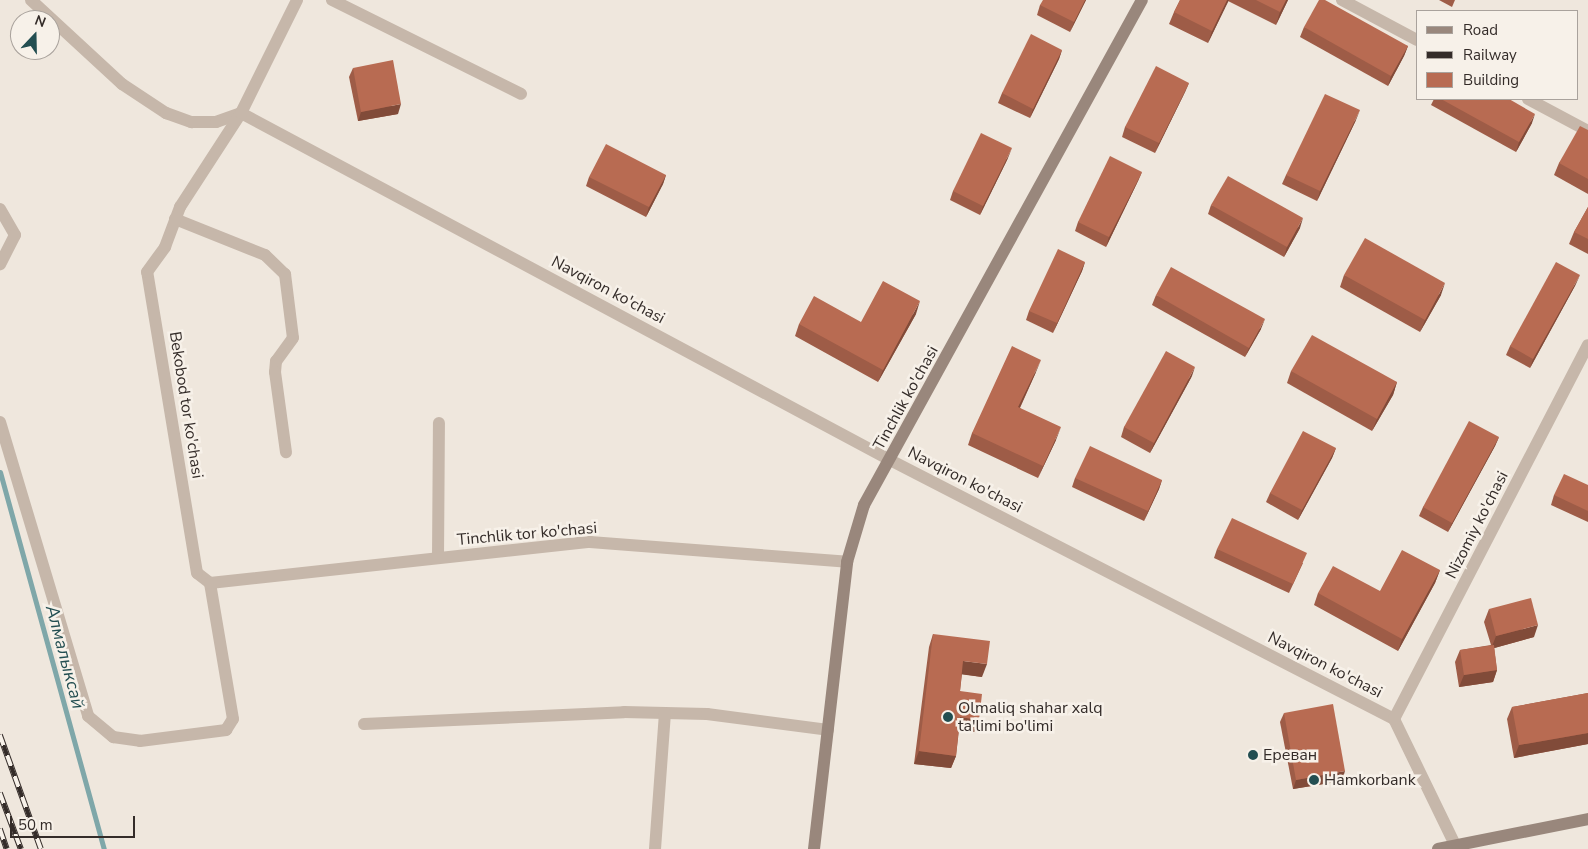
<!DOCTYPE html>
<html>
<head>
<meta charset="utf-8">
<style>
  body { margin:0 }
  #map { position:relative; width:1588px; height:849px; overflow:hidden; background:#efe7dd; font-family:"Nunito Sans",sans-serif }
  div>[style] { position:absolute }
  .stream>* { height:5px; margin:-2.5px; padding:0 2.5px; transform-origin:2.5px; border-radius:2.5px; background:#7fa7a9 }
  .street>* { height:12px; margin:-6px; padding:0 6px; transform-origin:6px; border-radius:6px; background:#c6b7aa }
  .secondary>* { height:12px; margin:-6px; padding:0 6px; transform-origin:6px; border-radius:6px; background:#99877c }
  .rail>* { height:5.5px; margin-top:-2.75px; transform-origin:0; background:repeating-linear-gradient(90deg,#f7f1e9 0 11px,#342c29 0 22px); box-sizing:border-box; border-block:1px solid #342c29 }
  .wall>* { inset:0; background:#9e5c47 }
  .shaded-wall>* { inset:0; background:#814b39 }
  .building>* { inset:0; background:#b86b52 }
  .dots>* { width:14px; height:14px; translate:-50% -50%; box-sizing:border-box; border:2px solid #f7f1e9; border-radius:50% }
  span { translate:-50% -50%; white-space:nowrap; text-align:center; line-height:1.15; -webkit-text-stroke:5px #f7f1e9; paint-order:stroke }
  .street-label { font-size:16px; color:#342c29 }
  .poi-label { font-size:16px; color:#342c29 }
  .left { translate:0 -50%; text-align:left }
  .water-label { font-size:18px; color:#234e51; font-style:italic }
  .legend { position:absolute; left:1416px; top:10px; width:162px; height:90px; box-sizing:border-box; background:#f7f1e9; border:1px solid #a9a29c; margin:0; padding:6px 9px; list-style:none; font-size:15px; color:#342c29 }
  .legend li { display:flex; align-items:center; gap:10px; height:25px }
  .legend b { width:25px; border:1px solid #a9a29c }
  .north { position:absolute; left:10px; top:10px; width:50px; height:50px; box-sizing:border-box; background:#f7f1e9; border:1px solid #a9a29c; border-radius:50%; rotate:21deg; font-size:14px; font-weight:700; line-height:20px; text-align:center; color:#342c29 }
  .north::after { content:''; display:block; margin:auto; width:18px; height:22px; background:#234e51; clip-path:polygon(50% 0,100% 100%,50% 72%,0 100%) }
  .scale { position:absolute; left:10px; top:816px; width:125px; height:22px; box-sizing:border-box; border:2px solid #342c29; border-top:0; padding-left:6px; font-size:15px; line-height:18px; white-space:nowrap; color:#342c29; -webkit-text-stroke:4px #f7f1e9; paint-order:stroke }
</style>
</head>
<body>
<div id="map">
  <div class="stream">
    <i style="left:0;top:472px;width:391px;rotate:74.6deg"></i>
  </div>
  <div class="street">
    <i style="left:31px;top:0;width:124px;rotate:42.7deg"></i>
    <i style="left:122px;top:84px;width:53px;rotate:33.4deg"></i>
    <i style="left:166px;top:113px;width:27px;rotate:20deg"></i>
    <i style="left:191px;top:122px;width:25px"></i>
    <i style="left:216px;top:122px;width:27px;rotate:-20deg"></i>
    <i style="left:332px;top:0;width:211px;rotate:26.4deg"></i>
    <i style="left:1342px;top:0;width:85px;rotate:28.1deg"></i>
    <i style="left:1528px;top:99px;width:68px;rotate:28.1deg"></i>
    <i style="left:241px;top:113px;width:736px;rotate:28.13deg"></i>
    <i style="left:890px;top:460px;width:567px;rotate:27.2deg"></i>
    <i style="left:1394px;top:719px;width:144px;rotate:64.1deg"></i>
    <i style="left:0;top:209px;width:30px;rotate:60deg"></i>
    <i style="left:15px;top:235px;width:33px;rotate:117deg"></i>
    <i style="left:175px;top:219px;width:97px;rotate:21.8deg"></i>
    <i style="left:265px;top:255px;width:28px;rotate:44deg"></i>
    <i style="left:285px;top:274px;width:64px;rotate:82.9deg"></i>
    <i style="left:293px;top:338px;width:29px;rotate:126deg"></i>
    <i style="left:276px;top:361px;width:11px;rotate:95deg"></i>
    <i style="left:275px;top:372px;width:81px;rotate:82.2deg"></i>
    <i style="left:0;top:422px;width:307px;rotate:73.3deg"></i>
    <i style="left:88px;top:716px;width:33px;rotate:40deg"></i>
    <i style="left:113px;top:737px;width:27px;rotate:8deg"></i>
    <i style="left:140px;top:741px;width:87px;rotate:-7.3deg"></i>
    <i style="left:226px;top:730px;width:13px;rotate:-58deg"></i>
    <i style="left:233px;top:719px;width:138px;rotate:-99.6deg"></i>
    <i style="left:210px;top:583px;width:16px;rotate:-142deg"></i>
    <i style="left:197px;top:573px;width:305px;rotate:-99.4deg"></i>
    <i style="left:147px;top:272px;width:31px;rotate:-54deg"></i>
    <i style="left:165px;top:247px;width:43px;rotate:-69.4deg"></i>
    <i style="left:180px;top:207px;width:112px;rotate:-57deg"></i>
    <i style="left:241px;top:113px;width:126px;rotate:-63.6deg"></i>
    <i style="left:438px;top:558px;width:135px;rotate:-89.6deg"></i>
    <i style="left:210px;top:583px;width:382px;rotate:-6.2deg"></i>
    <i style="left:590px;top:542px;width:258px;rotate:4.4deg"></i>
    <i style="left:1394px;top:719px;width:421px;rotate:-62.6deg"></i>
    <i style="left:364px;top:724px;width:260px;rotate:-2.6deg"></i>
    <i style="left:624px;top:712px;width:83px;rotate:1.4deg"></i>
    <i style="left:707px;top:714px;width:122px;rotate:7.5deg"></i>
    <i style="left:655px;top:849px;width:136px;rotate:-85.8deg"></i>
  </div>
  <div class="secondary">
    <i style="left:814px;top:849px;width:289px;rotate:-83.4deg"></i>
    <i style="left:847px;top:562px;width:59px;rotate:-73.4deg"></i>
    <i style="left:864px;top:505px;width:576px;rotate:-61.17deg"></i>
    <i style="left:1438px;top:849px;width:153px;rotate:-11.3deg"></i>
  </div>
  <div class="rail">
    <i style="left:0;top:735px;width:121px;rotate:70.2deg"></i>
    <i style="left:0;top:793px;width:60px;rotate:69.4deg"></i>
    <i style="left:0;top:829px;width:21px;rotate:71deg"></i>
  </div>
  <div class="wall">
    <i style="clip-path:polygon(1086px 0,1070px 32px,1037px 15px,1040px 5px)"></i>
    <i style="clip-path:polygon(1180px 0,1288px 0,1276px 25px,1228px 1px,1208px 43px,1169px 24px,1174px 12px)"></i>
    <i style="clip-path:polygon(1439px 0,1455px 0,1452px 7px)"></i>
    <i style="clip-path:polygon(1304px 27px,1408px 46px,1404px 56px,1388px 86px,1300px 37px)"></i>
    <i style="clip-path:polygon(1062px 50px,1059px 59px,1030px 118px,998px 103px,1002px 93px)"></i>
    <i style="clip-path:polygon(353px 68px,398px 114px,358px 121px,349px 77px)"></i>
    <i style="clip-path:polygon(1189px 83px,1185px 92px,1155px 153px,1122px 137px,1125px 127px)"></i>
    <i style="clip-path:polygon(1434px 99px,1509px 99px,1532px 123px,1516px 152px,1431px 105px)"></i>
    <i style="clip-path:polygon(1356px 120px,1317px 201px,1282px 184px,1286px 175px)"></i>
    <i style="clip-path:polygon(1588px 130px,1588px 194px,1554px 175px,1559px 163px)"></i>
    <i style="clip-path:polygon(1008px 158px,980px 215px,950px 200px,953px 191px)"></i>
    <i style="clip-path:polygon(1142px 172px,1138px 181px,1106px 247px,1075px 231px,1078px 222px)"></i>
    <i style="clip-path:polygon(666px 175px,663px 184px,646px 217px,586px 186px,589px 177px)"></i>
    <i style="clip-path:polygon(1211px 205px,1300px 228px,1284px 257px,1208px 214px)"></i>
    <i style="clip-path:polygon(1588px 207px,1588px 254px,1569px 244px,1574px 232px)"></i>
    <i style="clip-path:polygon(1085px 262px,1082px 271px,1053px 333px,1026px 320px,1029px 311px)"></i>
    <i style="clip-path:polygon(1344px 275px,1441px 295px,1420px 332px,1340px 287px)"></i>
    <i style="clip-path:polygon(1576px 284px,1530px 368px,1506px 355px,1510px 346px)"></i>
    <i style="clip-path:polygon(1156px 295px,1261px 329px,1245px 357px,1152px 305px)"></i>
    <i style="clip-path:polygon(916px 314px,878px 382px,795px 336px,799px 324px,861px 322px)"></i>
    <i style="clip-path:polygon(1291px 371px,1397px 382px,1393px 395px,1372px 431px,1287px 383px)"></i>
    <i style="clip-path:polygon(1036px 372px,1020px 408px,1056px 440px,1038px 478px,968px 445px,972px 433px)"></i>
    <i style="clip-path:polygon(1192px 376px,1150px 453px,1121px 437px,1124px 427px)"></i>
    <i style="clip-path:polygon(1499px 437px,1495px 446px,1448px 532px,1419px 516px,1423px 507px)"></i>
    <i style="clip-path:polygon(1336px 448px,1332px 458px,1298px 520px,1266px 502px,1270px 493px)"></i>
    <i style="clip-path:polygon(1075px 478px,1162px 480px,1159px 489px,1144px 521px,1072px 487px)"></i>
    <i style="clip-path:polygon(1588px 485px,1588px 522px,1551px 505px,1554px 495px)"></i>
    <i style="clip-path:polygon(1217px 549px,1303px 563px,1289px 593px,1214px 558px)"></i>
    <i style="clip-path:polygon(1440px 570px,1435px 583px,1398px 651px,1314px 605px,1318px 593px,1380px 591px)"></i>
    <i style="clip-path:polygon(1489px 609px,1534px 637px,1494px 648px,1497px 670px,1493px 682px,1459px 687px,1455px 662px,1460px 650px,1491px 645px,1484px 622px)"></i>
    <i style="clip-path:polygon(933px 634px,982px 677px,962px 674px,960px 691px,979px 720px,974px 732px,959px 730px,956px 756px,951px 768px,914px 764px,929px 647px)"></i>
    <i style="clip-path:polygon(1588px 693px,1588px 744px,1514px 758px,1507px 719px,1512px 707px)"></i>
    <i style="clip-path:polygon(1284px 713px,1342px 781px,1293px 789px,1280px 722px)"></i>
  </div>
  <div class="shaded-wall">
    <i style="clip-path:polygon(1085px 0,1086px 0,1070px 32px,1074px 22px)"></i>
    <i style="clip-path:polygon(1227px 0,1229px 0,1208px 43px,1212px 31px)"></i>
    <i style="clip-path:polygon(1286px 0,1288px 0,1276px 25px,1280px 12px)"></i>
    <i style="clip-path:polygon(1408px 46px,1404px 56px,1388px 86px,1391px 76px)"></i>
    <i style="clip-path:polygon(1062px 50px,1059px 59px,1030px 118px,1033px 109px)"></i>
    <i style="clip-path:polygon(1189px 83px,1185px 92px,1155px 153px,1159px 143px)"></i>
    <i style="clip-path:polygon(401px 104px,398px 114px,358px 121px,361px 112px)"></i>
    <i style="clip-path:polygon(1360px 110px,1356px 120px,1317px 201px,1320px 191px)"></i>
    <i style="clip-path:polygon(1535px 114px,1532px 123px,1516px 152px,1519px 142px)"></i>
    <i style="clip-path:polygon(1012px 148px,1008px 158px,980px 215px,983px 206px)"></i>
    <i style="clip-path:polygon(1142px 172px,1138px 181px,1106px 247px,1109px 237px)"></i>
    <i style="clip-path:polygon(666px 175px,663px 184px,646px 217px,649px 207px)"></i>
    <i style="clip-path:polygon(1303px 218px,1300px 228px,1284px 257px,1287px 247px)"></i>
    <i style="clip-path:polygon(1085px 262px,1082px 271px,1053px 333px,1057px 323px)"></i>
    <i style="clip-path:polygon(1580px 275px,1576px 284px,1530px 368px,1533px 359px)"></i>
    <i style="clip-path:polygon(1445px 283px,1441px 295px,1420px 332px,1425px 320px)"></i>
    <i style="clip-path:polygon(920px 301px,916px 314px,878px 382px,883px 370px)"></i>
    <i style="clip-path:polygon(1265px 319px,1261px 329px,1245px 357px,1249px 348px)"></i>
    <i style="clip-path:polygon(1041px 360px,1036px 372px,1014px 420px,1018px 407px)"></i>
    <i style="clip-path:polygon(1195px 367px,1192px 376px,1150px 453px,1154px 443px)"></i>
    <i style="clip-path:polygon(1397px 382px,1393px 395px,1372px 431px,1377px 419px)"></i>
    <i style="clip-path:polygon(1061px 427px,1056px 440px,1038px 478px,1043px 466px)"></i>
    <i style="clip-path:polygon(1499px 437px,1495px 446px,1448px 532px,1452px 523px)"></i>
    <i style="clip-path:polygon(1336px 448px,1332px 458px,1298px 520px,1302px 510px)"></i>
    <i style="clip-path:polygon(1162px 480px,1159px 489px,1144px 521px,1148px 511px)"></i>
    <i style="clip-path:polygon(1440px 570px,1435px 583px,1398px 651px,1402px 639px)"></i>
    <i style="clip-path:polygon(1538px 625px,1534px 637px,1491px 649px,1496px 636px)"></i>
    <i style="clip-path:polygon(963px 661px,987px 664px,982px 677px,959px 674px)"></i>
    <i style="clip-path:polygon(1497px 670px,1493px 682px,1459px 687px,1464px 675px)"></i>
    <i style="clip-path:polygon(960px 717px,979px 720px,974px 732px,956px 730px)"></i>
    <i style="clip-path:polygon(1588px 733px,1588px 744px,1514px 758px,1519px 745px)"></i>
    <i style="clip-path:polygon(919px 751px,956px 756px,951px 768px,914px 764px)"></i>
    <i style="clip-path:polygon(1345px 771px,1342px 781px,1293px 789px,1296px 780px)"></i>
  </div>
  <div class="building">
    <i style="clip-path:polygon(1043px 0,1085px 0,1074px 22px,1040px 5px)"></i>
    <i style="clip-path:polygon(1180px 0,1227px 0,1212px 31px,1174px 12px)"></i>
    <i style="clip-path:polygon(1256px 0,1286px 0,1280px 12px)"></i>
    <i style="clip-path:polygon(1319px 0,1325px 0,1408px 46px,1391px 76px,1304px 27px)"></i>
    <i style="clip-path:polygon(1031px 34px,1062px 50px,1033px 109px,1002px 93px)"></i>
    <i style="clip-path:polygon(393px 60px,401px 104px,361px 112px,353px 68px)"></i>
    <i style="clip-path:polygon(1156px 66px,1189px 83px,1159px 143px,1125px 127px)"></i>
    <i style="clip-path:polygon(1325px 94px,1360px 110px,1320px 191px,1286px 175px)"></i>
    <i style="clip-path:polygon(1441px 99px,1509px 99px,1535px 114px,1519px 142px)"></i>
    <i style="clip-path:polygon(1580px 126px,1588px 130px,1588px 179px,1559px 163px)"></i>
    <i style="clip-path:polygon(981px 133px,1012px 148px,983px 206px,953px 191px)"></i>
    <i style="clip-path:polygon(606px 144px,666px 175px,649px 207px,589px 177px)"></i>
    <i style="clip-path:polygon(1110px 156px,1142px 172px,1109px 237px,1078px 222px)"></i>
    <i style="clip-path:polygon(1228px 176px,1303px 218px,1287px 247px,1211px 205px)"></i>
    <i style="clip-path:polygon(1588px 207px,1588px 239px,1574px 232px)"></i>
    <i style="clip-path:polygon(1365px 238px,1445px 283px,1425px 320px,1344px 275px)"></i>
    <i style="clip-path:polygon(1058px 249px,1085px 262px,1057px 323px,1029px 311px)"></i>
    <i style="clip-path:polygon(1556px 262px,1580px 275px,1533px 359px,1510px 346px)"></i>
    <i style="clip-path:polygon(1171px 267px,1265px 319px,1249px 348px,1156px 295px)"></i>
    <i style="clip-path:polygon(883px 281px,920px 301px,883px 370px,799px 324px,814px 296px,861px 322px)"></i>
    <i style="clip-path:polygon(1312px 335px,1397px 382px,1377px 419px,1291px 371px)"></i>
    <i style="clip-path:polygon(1012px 346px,1041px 360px,1018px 407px,1061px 427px,1043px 466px,972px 433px)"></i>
    <i style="clip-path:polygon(1166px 351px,1195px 367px,1154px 443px,1124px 427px)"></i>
    <i style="clip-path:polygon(1469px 421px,1499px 437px,1452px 523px,1423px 507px)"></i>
    <i style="clip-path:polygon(1303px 431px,1336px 448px,1302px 510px,1270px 493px)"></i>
    <i style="clip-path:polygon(1090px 446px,1162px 480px,1148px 511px,1075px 478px)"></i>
    <i style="clip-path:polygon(1564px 474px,1588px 485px,1588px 511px,1554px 495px)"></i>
    <i style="clip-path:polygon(1232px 518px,1307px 553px,1293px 584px,1217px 549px)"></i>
    <i style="clip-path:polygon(1402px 550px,1440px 570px,1402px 639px,1318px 593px,1333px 566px,1380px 591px)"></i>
    <i style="clip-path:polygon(1531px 598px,1538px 625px,1496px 636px,1489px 609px)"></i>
    <i style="clip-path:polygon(933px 634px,990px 641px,987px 664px,963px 661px,960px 691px,982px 694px,979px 720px,960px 717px,956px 756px,919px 751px)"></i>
    <i style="clip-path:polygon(1494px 645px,1497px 670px,1464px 675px,1460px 650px)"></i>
    <i style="clip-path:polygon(1588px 693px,1588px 733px,1519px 745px,1512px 707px)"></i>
    <i style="clip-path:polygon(1333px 704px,1345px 771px,1296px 780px,1284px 713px)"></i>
  </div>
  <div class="dots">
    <i style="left:948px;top:717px;background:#234e51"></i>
    <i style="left:1253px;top:755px;background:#234e51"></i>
    <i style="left:1314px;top:780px;background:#234e51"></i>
  </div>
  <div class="street-label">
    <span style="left:608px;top:290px;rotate:28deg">Navqiron ko'chasi</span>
    <span style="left:906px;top:398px;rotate:-61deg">Tinchlik ko'chasi</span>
    <span style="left:186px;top:405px;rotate:81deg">Bekobod tor ko'chasi</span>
    <span style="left:965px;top:480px;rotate:27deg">Navqiron ko'chasi</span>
    <span style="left:1477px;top:525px;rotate:-63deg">Nizomiy ko'chasi</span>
    <span style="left:527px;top:534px;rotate:-5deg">Tinchlik tor ko'chasi</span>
    <span style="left:1325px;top:665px;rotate:27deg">Navqiron ko'chasi</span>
  </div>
  <div class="poi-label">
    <span class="left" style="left:958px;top:717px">Olmaliq shahar xalq<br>ta'limi bo'limi</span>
    <span class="left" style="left:1263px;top:755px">Ереван</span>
    <span class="left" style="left:1324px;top:780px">Hamkorbank</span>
  </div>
  <div class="water-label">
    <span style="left:65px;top:657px;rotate:75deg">Алмалыксай</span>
  </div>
  <ul class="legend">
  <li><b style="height:6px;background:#99877c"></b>Road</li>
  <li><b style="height:6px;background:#342c29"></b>Railway</li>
  <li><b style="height:14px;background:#b86b52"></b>Building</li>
  </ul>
  <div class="north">N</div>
  <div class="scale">50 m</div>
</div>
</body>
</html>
